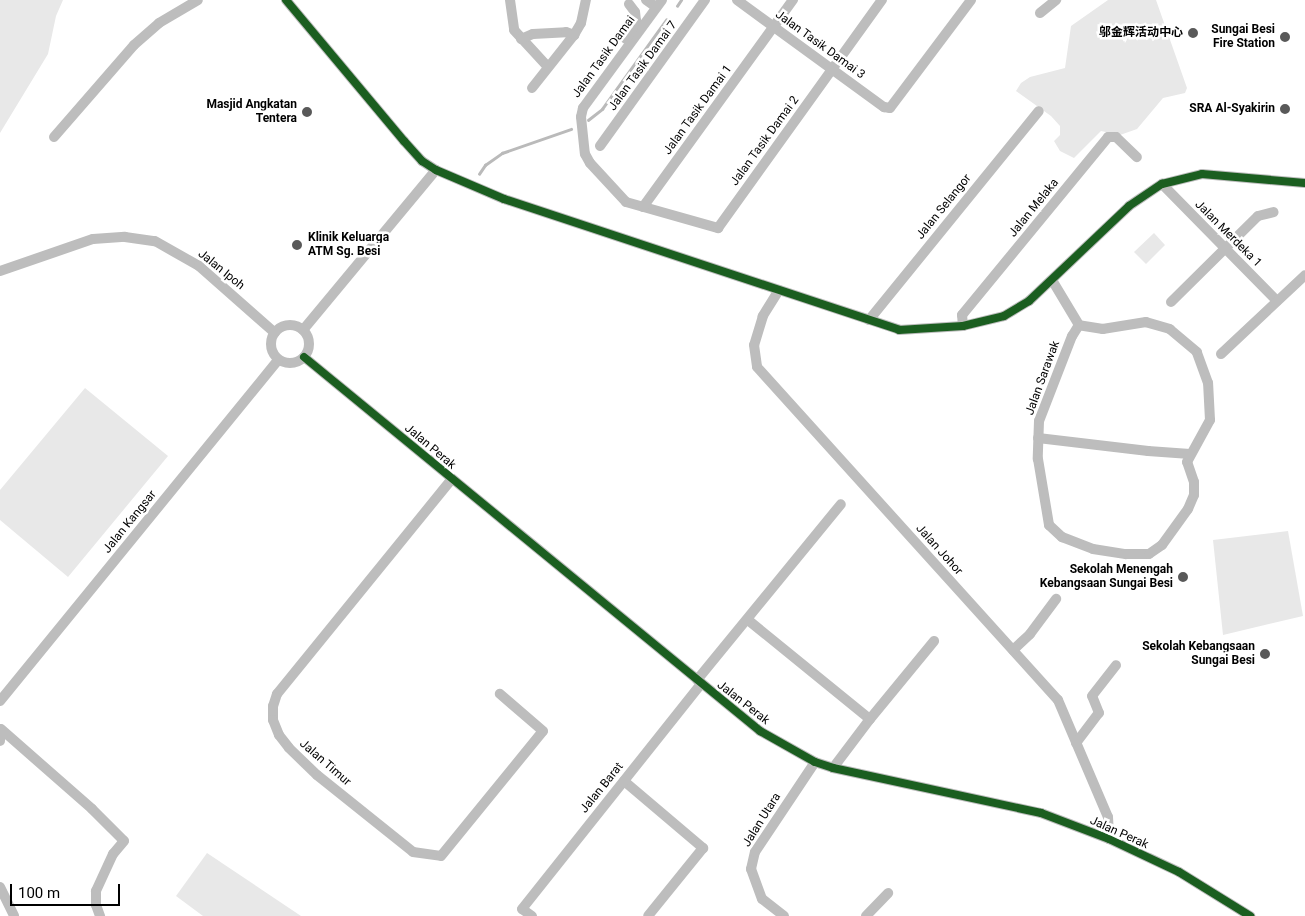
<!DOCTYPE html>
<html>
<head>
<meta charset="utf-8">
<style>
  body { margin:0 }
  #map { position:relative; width:1305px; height:916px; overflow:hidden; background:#fff; font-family:Roboto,"Noto Sans SC",sans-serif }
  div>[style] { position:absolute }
  .green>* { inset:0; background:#e8e8e8 }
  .stream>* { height:2.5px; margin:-1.25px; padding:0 1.25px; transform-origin:1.25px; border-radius:1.25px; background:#bababa }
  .minor>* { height:10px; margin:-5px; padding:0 5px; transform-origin:5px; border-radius:5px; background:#bdbdbd }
  .minor>.ring { margin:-5px; padding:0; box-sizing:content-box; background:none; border:10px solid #bdbdbd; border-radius:50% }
  .cycleway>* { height:8px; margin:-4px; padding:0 4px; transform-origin:4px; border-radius:4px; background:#1b5e20 }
  .dots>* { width:14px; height:14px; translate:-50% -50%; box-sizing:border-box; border:2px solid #fff; border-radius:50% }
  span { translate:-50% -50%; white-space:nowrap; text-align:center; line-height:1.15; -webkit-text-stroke:5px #fff; paint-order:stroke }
  .poi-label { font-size:12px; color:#000; font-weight:700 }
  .right { translate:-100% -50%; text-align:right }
  .left { translate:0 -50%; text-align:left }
  .street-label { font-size:12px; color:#000 }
  .scale { position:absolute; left:10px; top:884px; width:110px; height:22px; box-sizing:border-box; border:2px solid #000; border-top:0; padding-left:6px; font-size:15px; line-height:18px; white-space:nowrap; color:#000; -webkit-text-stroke:4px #fff; paint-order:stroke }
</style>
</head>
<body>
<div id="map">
  <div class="green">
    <i style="clip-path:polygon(0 0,63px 0,56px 16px,48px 54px,0 133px)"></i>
    <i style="clip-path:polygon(1108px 0,1156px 0,1187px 88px,1185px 93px,1163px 98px,1137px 129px,1120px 135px,1101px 131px,1074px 158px,1060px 151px,1054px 141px,1060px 135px,1060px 126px,1051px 116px,1016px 91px,1021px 83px,1030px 77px,1065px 68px,1071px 26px)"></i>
    <i style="clip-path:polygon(1154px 233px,1165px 245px,1146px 264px,1134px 252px)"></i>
    <i style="clip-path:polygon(85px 388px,168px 456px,68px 577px,0 520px,0 490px)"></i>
    <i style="clip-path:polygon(1288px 531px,1303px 616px,1223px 635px,1213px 540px)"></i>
    <i style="clip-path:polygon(207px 853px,301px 916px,203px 916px,176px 896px)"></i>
  </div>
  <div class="stream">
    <i style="left:677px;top:6px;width:7px;rotate:-56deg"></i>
    <i style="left:588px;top:120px;width:18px;rotate:-38deg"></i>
    <i style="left:602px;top:109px;width:110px;rotate:-54.3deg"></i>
    <i style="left:479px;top:174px;width:11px;rotate:-56deg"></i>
    <i style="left:485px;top:165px;width:21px;rotate:-35deg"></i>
    <i style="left:502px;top:153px;width:73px;rotate:-19.2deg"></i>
  </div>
  <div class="minor">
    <i style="left:286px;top:0;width:184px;rotate:50.1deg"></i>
    <i style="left:404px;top:141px;width:27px;rotate:48deg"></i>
    <i style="left:422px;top:161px;width:17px;rotate:33deg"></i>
    <i style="left:436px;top:170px;width:74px;rotate:23.1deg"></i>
    <i style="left:504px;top:199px;width:416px;rotate:18.3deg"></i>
    <i style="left:899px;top:330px;width:64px;rotate:-3.6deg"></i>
    <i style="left:963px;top:326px;width:42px;rotate:-13.7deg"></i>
    <i style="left:1004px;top:316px;width:29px;rotate:-31deg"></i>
    <i style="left:1029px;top:301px;width:138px;rotate:-43.5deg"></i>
    <i style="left:1129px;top:206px;width:40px;rotate:-34deg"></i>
    <i style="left:1162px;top:184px;width:41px;rotate:-14deg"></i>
    <i style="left:1202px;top:174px;width:103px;rotate:5deg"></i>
    <i style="left:510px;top:0;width:30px;rotate:82deg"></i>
    <i style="left:514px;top:30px;width:50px;rotate:47.4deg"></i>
    <i style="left:646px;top:0;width:12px;rotate:35deg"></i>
    <i style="left:662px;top:0;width:134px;rotate:126.2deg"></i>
    <i style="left:583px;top:108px;width:9px;rotate:103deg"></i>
    <i style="left:581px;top:117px;width:37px;rotate:84deg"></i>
    <i style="left:585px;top:154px;width:10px;rotate:61deg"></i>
    <i style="left:590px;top:163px;width:53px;rotate:47.3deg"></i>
    <i style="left:626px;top:202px;width:96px;rotate:15.8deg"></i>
    <i style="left:718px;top:228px;width:281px;rotate:-54.3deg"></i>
    <i style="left:737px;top:0;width:182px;rotate:36.1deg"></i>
    <i style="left:884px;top:107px;width:6px;rotate:9deg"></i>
    <i style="left:890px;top:108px;width:135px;rotate:-53.1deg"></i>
    <i style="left:1040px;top:13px;width:21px;rotate:-39deg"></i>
    <i style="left:521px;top:39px;width:13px;rotate:-23deg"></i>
    <i style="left:533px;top:34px;width:33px;rotate:-3deg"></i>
    <i style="left:566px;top:32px;width:9px;rotate:21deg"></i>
    <i style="left:626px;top:39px;width:21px;rotate:-61deg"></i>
    <i style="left:636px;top:21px;width:9px;rotate:-96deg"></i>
    <i style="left:635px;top:12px;width:10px;rotate:-127deg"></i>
    <i style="left:532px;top:88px;width:68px;rotate:-51.6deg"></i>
    <i style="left:574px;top:35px;width:14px;rotate:-60deg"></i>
    <i style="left:581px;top:23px;width:24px;rotate:-78deg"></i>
    <i style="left:54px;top:137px;width:122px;rotate:-49deg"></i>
    <i style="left:134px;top:45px;width:33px;rotate:-41deg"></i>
    <i style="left:159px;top:23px;width:45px;rotate:-30.5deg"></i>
    <i style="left:600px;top:146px;width:180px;rotate:-54.3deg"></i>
    <i style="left:1162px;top:184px;width:164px;rotate:45.5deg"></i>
    <i style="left:643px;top:207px;width:256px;rotate:-54.1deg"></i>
    <i style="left:0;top:271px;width:98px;rotate:-19deg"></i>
    <i style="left:93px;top:239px;width:32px;rotate:-4deg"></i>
    <i style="left:125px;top:237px;width:30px;rotate:8deg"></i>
    <i style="left:155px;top:241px;width:51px;rotate:29.6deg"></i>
    <i style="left:199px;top:266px;width:101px;rotate:41.4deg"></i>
    <i style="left:1052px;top:280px;width:52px;rotate:59deg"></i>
    <i style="left:1079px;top:325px;width:13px;rotate:122deg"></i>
    <i style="left:1072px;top:336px;width:91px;rotate:111.2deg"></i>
    <i style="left:1039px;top:421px;width:38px;rotate:92deg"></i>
    <i style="left:1038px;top:459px;width:67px;rotate:80.5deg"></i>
    <i style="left:1049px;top:525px;width:18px;rotate:43deg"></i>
    <i style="left:1062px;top:537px;width:33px;rotate:21deg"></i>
    <i style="left:1093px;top:549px;width:33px;rotate:9deg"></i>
    <i style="left:1126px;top:554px;width:23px"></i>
    <i style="left:1149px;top:554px;width:16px;rotate:-35deg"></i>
    <i style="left:1162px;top:545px;width:44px;rotate:-54.2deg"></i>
    <i style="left:1188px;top:509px;width:15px;rotate:-67deg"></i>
    <i style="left:1194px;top:495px;width:13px;rotate:-90deg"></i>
    <i style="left:1194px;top:482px;width:21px;rotate:-109deg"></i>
    <i style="left:1187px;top:462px;width:48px;rotate:-61.3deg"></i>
    <i style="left:1210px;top:420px;width:37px;rotate:-93deg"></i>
    <i style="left:1208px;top:383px;width:33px;rotate:-110deg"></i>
    <i style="left:1197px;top:352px;width:35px;rotate:-140deg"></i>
    <i style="left:1170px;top:329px;width:25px;rotate:-164deg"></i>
    <i style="left:1146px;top:322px;width:44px;rotate:170.8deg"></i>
    <i style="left:1103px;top:329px;width:24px;rotate:-171deg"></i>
    <i style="left:779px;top:290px;width:31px;rotate:122deg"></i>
    <i style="left:763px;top:316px;width:30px;rotate:107deg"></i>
    <i style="left:754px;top:345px;width:22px;rotate:82deg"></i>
    <i style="left:757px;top:367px;width:449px;rotate:47.9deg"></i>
    <i style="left:1058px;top:700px;width:127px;rotate:66.9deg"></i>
    <i style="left:1108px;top:817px;width:22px;rotate:87deg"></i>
    <i style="left:1171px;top:302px;width:122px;rotate:-44.7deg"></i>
    <i style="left:1258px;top:216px;width:16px;rotate:-14deg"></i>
    <i style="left:869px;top:320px;width:269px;rotate:-50.9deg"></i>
    <i class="ring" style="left:271px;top:325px;width:28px;height:28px"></i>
    <i style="left:963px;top:326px;width:11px;rotate:-95deg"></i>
    <i style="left:962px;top:315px;width:230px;rotate:-50.6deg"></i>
    <i style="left:1108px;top:137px;width:8px"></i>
    <i style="left:1116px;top:137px;width:29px;rotate:44deg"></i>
    <i style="left:303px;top:330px;width:208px;rotate:-50.3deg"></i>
    <i style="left:1221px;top:354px;width:115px;rotate:-43.2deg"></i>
    <i style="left:304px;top:357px;width:590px;rotate:39.36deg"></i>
    <i style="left:760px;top:731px;width:63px;rotate:29.4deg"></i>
    <i style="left:815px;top:762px;width:19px;rotate:18deg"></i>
    <i style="left:833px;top:768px;width:213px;rotate:12.2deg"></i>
    <i style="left:1041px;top:813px;width:73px;rotate:20.9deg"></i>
    <i style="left:1109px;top:839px;width:77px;rotate:25.2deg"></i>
    <i style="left:1179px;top:872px;width:84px;rotate:31.8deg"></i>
    <i style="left:1038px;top:438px;width:111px;rotate:6.7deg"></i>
    <i style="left:1148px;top:451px;width:42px;rotate:4.1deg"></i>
    <i style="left:451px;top:480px;width:276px;rotate:129.1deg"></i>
    <i style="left:277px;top:694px;width:13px;rotate:108deg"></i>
    <i style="left:273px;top:706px;width:14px;rotate:90deg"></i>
    <i style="left:273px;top:720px;width:16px;rotate:68deg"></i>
    <i style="left:279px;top:735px;width:16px;rotate:52deg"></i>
    <i style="left:289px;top:748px;width:39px;rotate:44deg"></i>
    <i style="left:317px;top:775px;width:123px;rotate:38.7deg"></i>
    <i style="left:413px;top:852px;width:28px;rotate:8deg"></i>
    <i style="left:441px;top:856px;width:161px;rotate:-50.8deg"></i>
    <i style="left:543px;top:731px;width:57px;rotate:-139.3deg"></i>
    <i style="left:748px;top:620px;width:157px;rotate:39.1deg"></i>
    <i style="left:1013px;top:650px;width:23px;rotate:-43deg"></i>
    <i style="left:1030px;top:634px;width:44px;rotate:-53.4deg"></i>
    <i style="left:697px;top:680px;width:227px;rotate:-50.7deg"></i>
    <i style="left:0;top:701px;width:440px;rotate:-50.8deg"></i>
    <i style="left:0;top:729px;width:12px;rotate:90deg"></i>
    <i style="left:1px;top:729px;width:121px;rotate:41.3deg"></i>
    <i style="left:92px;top:809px;width:45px;rotate:45deg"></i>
    <i style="left:124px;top:841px;width:17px;rotate:130deg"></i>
    <i style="left:113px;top:854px;width:41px;rotate:114.7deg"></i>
    <i style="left:96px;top:891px;width:14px;rotate:90deg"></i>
    <i style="left:96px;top:905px;width:12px;rotate:70deg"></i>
    <i style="left:1076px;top:743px;width:38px;rotate:-53deg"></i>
    <i style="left:1099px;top:713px;width:18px;rotate:-112deg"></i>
    <i style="left:1092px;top:696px;width:39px;rotate:-52deg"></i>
    <i style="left:833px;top:768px;width:61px;rotate:-52.9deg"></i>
    <i style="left:870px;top:719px;width:101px;rotate:-50.6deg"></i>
    <i style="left:624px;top:781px;width:104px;rotate:40.3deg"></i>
    <i style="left:703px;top:848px;width:87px;rotate:129deg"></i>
    <i style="left:0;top:887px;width:32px;rotate:64deg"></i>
    <i style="left:532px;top:916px;width:12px;rotate:-145deg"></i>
    <i style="left:522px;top:909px;width:288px;rotate:-51.5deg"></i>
    <i style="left:784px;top:916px;width:28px;rotate:-142deg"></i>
    <i style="left:762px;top:899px;width:32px;rotate:-110deg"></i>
    <i style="left:751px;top:869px;width:17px;rotate:-77deg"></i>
    <i style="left:755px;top:852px;width:108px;rotate:-56.3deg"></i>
    <i style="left:866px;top:916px;width:32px;rotate:-46deg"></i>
  </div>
  <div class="cycleway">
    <i style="left:286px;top:0;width:184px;rotate:50.1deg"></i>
    <i style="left:404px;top:141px;width:27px;rotate:48deg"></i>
    <i style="left:422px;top:161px;width:17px;rotate:33deg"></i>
    <i style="left:436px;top:170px;width:74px;rotate:23.1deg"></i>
    <i style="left:504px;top:199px;width:416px;rotate:18.3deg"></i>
    <i style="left:899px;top:330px;width:64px;rotate:-3.6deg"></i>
    <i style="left:963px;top:326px;width:42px;rotate:-13.7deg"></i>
    <i style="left:1004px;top:316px;width:29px;rotate:-31deg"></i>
    <i style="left:1029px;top:301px;width:138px;rotate:-43.5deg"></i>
    <i style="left:1129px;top:206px;width:40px;rotate:-34deg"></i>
    <i style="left:1162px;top:184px;width:41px;rotate:-14deg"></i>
    <i style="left:1202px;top:174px;width:103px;rotate:5deg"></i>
    <i style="left:304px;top:357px;width:590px;rotate:39.36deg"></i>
    <i style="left:760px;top:731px;width:63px;rotate:29.4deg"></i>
    <i style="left:815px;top:762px;width:19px;rotate:18deg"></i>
    <i style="left:833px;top:768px;width:213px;rotate:12.2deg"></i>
    <i style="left:1041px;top:813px;width:73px;rotate:20.9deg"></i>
    <i style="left:1109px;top:839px;width:77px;rotate:25.2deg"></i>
    <i style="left:1179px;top:872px;width:84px;rotate:31.8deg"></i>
  </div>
  <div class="dots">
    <i style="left:1193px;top:33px;background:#595959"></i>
    <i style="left:1285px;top:37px;background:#595959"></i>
    <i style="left:1285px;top:109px;background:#595959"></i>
    <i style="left:307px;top:112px;background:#595959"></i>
    <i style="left:297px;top:245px;background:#595959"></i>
    <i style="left:1183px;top:577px;background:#595959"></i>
    <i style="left:1265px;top:654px;background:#595959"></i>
  </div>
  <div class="poi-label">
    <span class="right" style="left:1275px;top:37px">Sungai Besi<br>Fire Station</span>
    <span class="right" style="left:1183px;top:33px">邬金辉活动中心</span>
    <span class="right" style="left:297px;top:112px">Masjid Angkatan<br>Tentera</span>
    <span class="right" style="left:1275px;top:109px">SRA Al-Syakirin</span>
    <span class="left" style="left:308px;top:245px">Klinik Keluarga<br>ATM Sg. Besi</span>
    <span class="right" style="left:1173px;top:577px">Sekolah Menengah<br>Kebangsaan Sungai Besi</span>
    <span class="right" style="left:1255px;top:654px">Sekolah Kebangsaan<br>Sungai Besi</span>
  </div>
  <div class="street-label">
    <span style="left:820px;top:45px;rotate:36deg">Jalan Tasik Damai 3</span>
    <span style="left:604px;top:57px;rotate:-54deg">Jalan Tasik Damai</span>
    <span style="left:643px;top:66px;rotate:-54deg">Jalan Tasik Damai 7</span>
    <span style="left:698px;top:110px;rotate:-54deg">Jalan Tasik Damai 1</span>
    <span style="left:765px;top:141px;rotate:-54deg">Jalan Tasik Damai 2</span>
    <span style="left:944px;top:207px;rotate:-51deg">Jalan Selangor</span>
    <span style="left:1034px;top:208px;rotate:-51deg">Jalan Melaka</span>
    <span style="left:1228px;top:234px;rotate:45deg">Jalan Merdeka 1</span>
    <span style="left:221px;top:270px;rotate:39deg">Jalan Ipoh</span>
    <span style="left:1043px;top:378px;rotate:-70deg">Jalan Sarawak</span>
    <span style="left:430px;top:447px;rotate:40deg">Jalan Perak</span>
    <span style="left:130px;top:522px;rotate:-51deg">Jalan Kangsar</span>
    <span style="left:939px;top:550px;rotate:48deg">Jalan Johor</span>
    <span style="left:743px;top:703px;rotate:38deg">Jalan Perak</span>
    <span style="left:325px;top:763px;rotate:41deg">Jalan Timur</span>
    <span style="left:602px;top:788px;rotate:-51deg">Jalan Barat</span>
    <span style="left:762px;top:820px;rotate:-58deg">Jalan Utara</span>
    <span style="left:1119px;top:833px;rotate:24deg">Jalan Perak</span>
  </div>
  <div class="scale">100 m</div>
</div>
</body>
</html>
